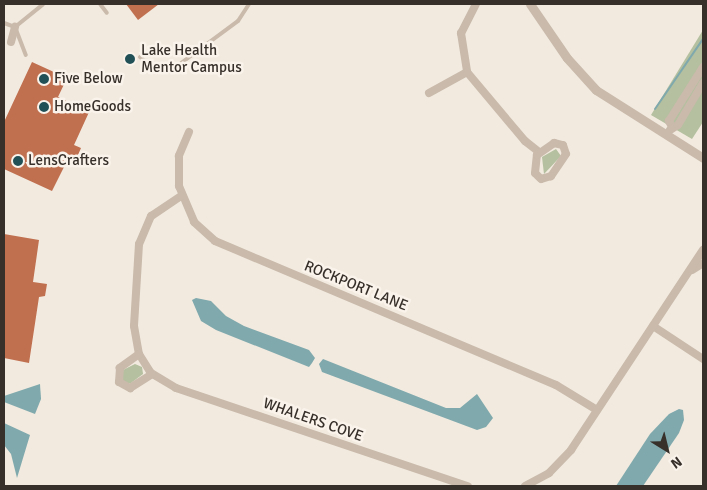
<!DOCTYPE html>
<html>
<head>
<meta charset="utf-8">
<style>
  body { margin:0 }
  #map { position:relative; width:707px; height:490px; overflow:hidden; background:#f2eadf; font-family:Signika,sans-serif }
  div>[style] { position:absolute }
  .green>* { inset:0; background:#b4c09f }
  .water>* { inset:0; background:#7fa9ad }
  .stream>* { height:2px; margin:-1px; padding:0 1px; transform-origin:1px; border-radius:1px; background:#7fa9ad }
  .building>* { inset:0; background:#c06f4f }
  .service>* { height:4px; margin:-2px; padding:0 2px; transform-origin:2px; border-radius:2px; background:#c9baab }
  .minor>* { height:8px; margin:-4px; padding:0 4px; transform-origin:4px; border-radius:4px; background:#c9baab }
  .tertiary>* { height:9px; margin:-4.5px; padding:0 4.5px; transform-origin:4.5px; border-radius:4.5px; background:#c9baab }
  .dots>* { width:14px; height:14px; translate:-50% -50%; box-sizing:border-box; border:2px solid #f9f3eb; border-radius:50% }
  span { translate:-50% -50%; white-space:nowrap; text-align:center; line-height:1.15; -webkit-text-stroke:5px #f9f3eb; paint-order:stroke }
  .poi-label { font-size:15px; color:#372f2a }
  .left { translate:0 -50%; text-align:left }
  .street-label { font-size:15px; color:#372f2a }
  .frame { position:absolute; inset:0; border:5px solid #372f2a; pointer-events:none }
  .north { position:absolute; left:642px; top:425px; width:50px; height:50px; -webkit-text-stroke:4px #f9f3eb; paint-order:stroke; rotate:144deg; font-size:14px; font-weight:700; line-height:20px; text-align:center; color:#372f2a }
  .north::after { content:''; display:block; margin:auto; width:18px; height:22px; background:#372f2a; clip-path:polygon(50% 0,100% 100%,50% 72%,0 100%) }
</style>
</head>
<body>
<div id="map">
  <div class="green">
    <i style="clip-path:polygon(703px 30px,703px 122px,692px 139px,651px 115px)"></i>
    <i style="clip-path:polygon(556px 149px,561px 156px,544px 174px,542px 157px)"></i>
    <i style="clip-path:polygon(135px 364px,142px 367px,143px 374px,131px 383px,123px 383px,121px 371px)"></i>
  </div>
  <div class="water">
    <i style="clip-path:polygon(196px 298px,211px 301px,226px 316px,244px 326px,309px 350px,315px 358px,312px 363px,309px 367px,216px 330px,201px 321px,192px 300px)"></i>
    <i style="clip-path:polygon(323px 359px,446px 408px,460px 408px,477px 394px,493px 418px,486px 427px,477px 430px,322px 372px,319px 364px)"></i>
    <i style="clip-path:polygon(40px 384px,41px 399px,35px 414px,4px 402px,4px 396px)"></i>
    <i style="clip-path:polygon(679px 409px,683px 410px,684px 420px,679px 433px,643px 486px,616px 486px,650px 434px,669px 414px)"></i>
    <i style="clip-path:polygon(4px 423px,30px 435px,17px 478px,11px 454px,4px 445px)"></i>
  </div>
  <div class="stream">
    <i style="left:655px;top:109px;width:85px;rotate:-55.6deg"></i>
  </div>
  <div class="building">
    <i style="clip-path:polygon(126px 4px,159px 4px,138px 20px)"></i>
    <i style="clip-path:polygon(32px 62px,67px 78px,58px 97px,81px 108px,87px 105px,90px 110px,74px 145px,81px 148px,75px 162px,68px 159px,52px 191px,4px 169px,4px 122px)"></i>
    <i style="clip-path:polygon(4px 234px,39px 240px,33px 282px,47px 284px,45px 296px,39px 297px,29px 363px,4px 358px)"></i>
  </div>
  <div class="service">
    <i style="left:100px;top:4px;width:11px;rotate:52deg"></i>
    <i style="left:4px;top:23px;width:12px;rotate:20deg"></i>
    <i style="left:15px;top:27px;width:30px;rotate:69deg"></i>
    <i style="left:15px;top:27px;width:36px;rotate:-39deg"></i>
    <i style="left:140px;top:57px;width:23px;rotate:41deg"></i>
    <i style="left:157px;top:72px;width:12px"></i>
    <i style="left:169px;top:72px;width:86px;rotate:-36.5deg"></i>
    <i style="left:238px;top:21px;width:20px;rotate:-57deg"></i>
  </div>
  <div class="minor">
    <i style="left:476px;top:4px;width:33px;rotate:117deg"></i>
    <i style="left:461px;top:33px;width:39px;rotate:81deg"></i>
    <i style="left:467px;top:72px;width:90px;rotate:50deg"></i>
    <i style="left:525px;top:141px;width:16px;rotate:38deg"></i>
    <i style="left:11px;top:42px;width:16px;rotate:-75deg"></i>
    <i style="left:429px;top:93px;width:43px;rotate:-28.9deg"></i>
    <i style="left:672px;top:127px;width:7px;rotate:-117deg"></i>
    <i style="left:669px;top:121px;width:64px;rotate:-57.8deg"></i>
    <i style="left:670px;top:130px;width:9px;rotate:-32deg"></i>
    <i style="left:678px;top:125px;width:49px;rotate:-59.2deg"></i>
    <i style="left:189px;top:132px;width:26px;rotate:113deg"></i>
    <i style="left:179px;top:156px;width:30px;rotate:90deg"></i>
    <i style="left:179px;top:186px;width:39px;rotate:67deg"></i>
    <i style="left:194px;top:222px;width:28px;rotate:42deg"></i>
    <i style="left:215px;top:241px;width:370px;rotate:22.9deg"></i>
    <i style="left:556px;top:385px;width:48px;rotate:31.4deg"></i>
    <i style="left:554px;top:143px;width:9px;rotate:13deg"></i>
    <i style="left:563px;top:145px;width:9px;rotate:72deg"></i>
    <i style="left:566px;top:154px;width:27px;rotate:124deg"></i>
    <i style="left:551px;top:176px;width:10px;rotate:163deg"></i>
    <i style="left:541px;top:179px;width:8px;rotate:-135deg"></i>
    <i style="left:535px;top:173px;width:18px;rotate:-84deg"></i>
    <i style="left:537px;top:155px;width:21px;rotate:-35deg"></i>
    <i style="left:181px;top:196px;width:36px;rotate:146deg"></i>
    <i style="left:151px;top:216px;width:30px;rotate:113deg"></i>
    <i style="left:139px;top:244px;width:82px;rotate:93.5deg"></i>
    <i style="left:134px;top:326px;width:28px;rotate:80deg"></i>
    <i style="left:139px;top:354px;width:22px;rotate:58deg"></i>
    <i style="left:151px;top:373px;width:29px;rotate:31deg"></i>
    <i style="left:176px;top:388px;width:308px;rotate:18.6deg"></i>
    <i style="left:692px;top:270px;width:13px;rotate:-32deg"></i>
    <i style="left:653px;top:326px;width:60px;rotate:33.4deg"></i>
    <i style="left:139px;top:354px;width:24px;rotate:144deg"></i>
    <i style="left:120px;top:368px;width:14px;rotate:94deg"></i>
    <i style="left:119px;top:382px;width:13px;rotate:29deg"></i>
    <i style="left:130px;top:388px;width:26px;rotate:-32deg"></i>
    <i style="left:525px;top:486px;width:27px;rotate:-28deg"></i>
    <i style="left:549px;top:473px;width:32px;rotate:-46deg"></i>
    <i style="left:571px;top:450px;width:240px;rotate:-56.6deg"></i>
  </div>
  <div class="tertiary">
    <i style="left:530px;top:4px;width:65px;rotate:55.6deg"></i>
    <i style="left:567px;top:58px;width:43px;rotate:47.8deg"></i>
    <i style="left:596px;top:90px;width:127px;rotate:32.4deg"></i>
  </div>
  <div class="dots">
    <i style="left:130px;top:59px;background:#215157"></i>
    <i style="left:44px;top:79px;background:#215157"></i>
    <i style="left:44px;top:107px;background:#215157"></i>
    <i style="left:18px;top:161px;background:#215157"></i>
  </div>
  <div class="poi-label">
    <span class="left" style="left:141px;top:59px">Lake Health<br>Mentor Campus</span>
    <span class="left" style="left:54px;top:79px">Five Below</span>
    <span class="left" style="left:54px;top:107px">HomeGoods</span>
    <span class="left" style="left:28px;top:161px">LensCrafters</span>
  </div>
  <div class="street-label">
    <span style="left:356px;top:286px;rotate:22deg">ROCKPORT LANE</span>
    <span style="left:313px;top:420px;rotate:19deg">WHALERS COVE</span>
  </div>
  <div class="frame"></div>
  <div class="north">N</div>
</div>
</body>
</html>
